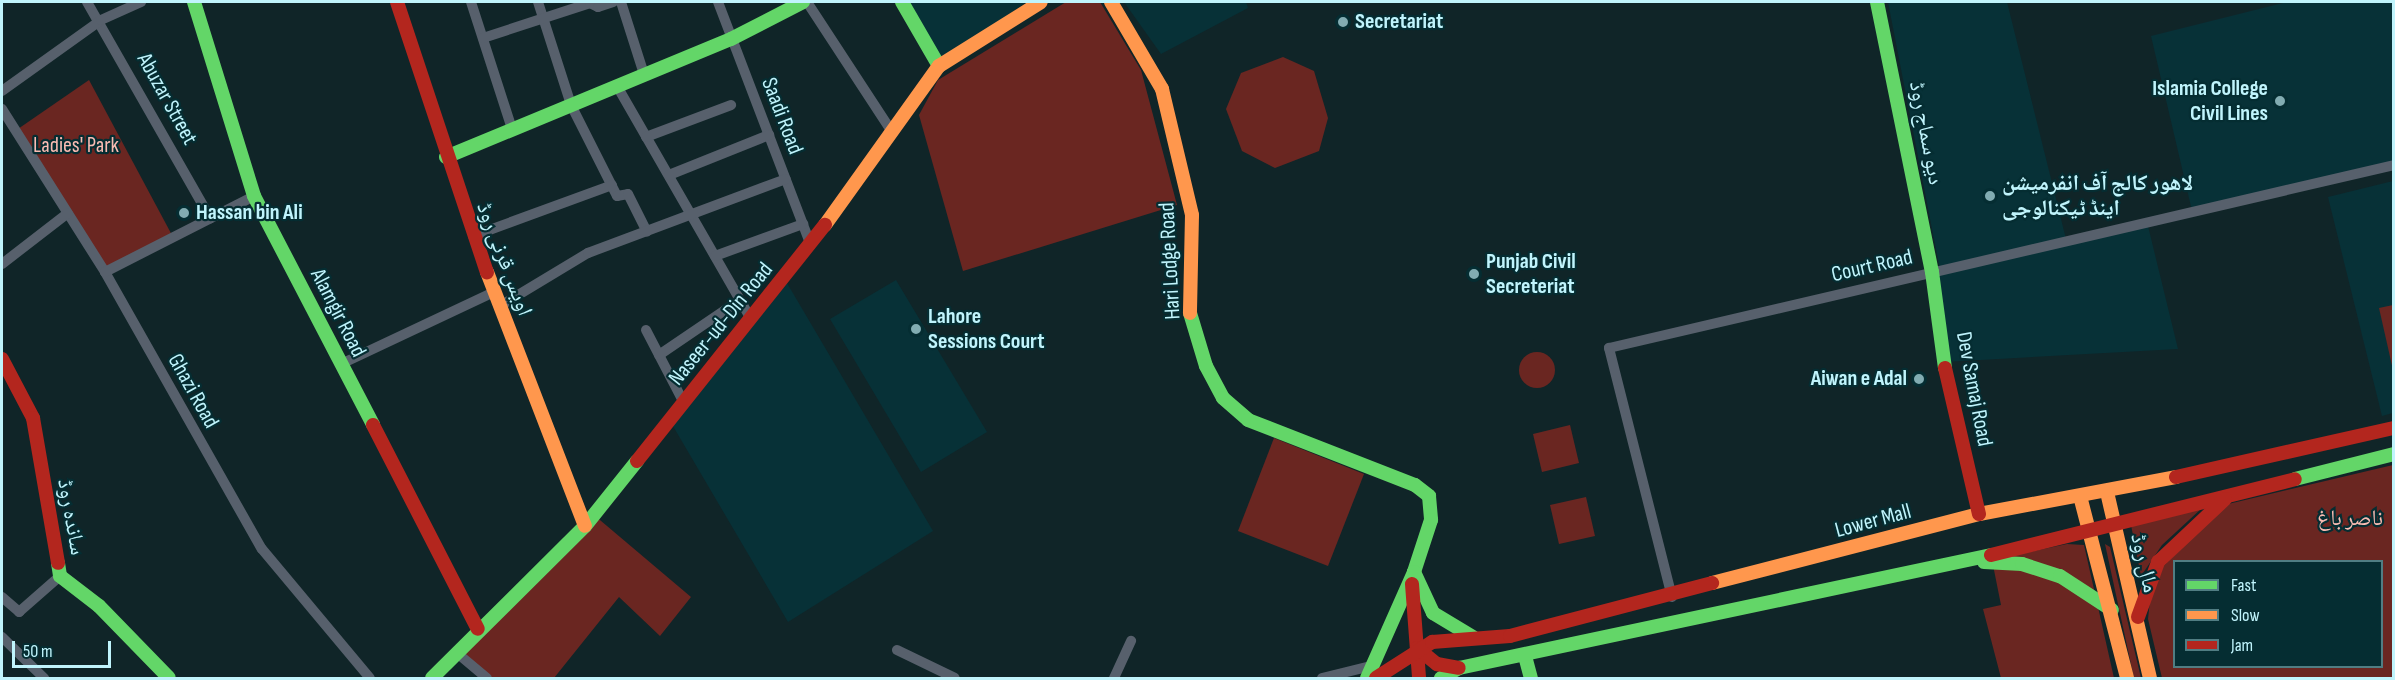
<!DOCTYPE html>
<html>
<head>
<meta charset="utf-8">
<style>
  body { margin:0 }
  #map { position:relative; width:2395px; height:680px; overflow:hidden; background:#102528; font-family:"Sofia Sans Condensed","Noto Naskh Arabic",sans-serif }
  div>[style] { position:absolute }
  .built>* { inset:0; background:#073137 }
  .green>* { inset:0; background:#6a2621 }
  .round { border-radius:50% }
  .street>* { height:10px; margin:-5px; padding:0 5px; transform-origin:5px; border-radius:5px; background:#57606c }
  .fast>* { height:14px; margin:-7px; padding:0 7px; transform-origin:7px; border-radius:7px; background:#63d668 }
  .slow>* { height:14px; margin:-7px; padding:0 7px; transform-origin:7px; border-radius:7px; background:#ff974d }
  .jam>* { height:14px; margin:-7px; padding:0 7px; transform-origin:7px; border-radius:7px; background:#b3261e }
  .dots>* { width:16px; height:16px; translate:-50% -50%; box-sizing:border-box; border:3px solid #052d32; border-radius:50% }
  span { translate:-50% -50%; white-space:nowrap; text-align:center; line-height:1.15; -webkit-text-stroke:4.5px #052d32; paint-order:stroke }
  .poi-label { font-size:22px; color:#c0f4fc; font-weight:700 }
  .left { translate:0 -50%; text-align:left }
  .right { translate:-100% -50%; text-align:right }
  .street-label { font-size:22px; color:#c0f4fc }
  .park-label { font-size:22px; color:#fabcb3 }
  .frame { position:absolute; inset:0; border:3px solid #c0f4fc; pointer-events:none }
  .legend { position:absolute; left:2173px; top:560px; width:210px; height:108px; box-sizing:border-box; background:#052d32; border:2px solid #507d83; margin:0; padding:8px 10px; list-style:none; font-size:18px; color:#c0f4fc }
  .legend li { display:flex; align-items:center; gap:12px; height:30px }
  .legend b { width:30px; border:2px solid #507d83 }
  .scale { position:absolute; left:12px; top:641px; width:99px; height:27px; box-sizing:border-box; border:3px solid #c0f4fc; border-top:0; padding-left:8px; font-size:18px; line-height:21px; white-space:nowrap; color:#c0f4fc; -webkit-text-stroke:4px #052d32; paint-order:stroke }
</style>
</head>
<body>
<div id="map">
  <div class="built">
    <i style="clip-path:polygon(902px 2px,1026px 2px,939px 66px)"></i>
    <i style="clip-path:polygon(1124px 2px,1246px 2px,1248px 8px,1161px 54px)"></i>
    <i style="clip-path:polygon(1888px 2px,2007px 2px,2067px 243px,2148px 226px,2178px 349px,1944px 362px,1932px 272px,1940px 270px)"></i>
    <i style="clip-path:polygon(2287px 2px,2393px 2px,2393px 166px,2193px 215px,2151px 36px)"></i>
    <i style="clip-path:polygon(2393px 181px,2393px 413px,2382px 416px,2328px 197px)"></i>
    <i style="clip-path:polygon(784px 278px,933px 531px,788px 622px,670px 421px)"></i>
    <i style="clip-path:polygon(896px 280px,987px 432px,921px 472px,830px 319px)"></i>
  </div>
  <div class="green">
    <i style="clip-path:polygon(1066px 2px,1100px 2px,1141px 70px,1177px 205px,963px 271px,919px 115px,938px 80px)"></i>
    <i style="clip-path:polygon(1283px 57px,1314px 71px,1328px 118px,1319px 151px,1275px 168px,1242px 151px,1226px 109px,1241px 73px)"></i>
    <i style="clip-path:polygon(89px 80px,173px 237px,105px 272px,15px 131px)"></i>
    <i style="clip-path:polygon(2393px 305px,2394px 305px,2393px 370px,2379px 308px)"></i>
    <i class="round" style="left:1519px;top:352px;width:36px;height:36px"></i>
    <i style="clip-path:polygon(1570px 425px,1579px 463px,1542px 472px,1533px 434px)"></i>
    <i style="clip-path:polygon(1274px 438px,1364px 474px,1328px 566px,1238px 531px)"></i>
    <i style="clip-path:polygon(evenodd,2393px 465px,2393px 678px,2162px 678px,2148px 619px,2150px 600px,2162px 568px,2224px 505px,2393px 465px,2174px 562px,2382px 562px,2382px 666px,2174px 666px,2174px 562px)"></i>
    <i style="clip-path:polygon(1586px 497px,1595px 536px,1559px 544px,1550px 505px)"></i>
    <i style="clip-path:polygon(2202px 508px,2162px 545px,2141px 576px,2131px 525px)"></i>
    <i style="clip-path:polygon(594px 515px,691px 597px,660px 636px,619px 597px,554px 678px,487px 678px,457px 653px)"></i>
    <i style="clip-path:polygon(2067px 544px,2084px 545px,2114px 678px,2001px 678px,1983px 609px,2001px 605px,1992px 560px)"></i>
    <i style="clip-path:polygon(2105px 544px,2110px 547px,2141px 678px,2134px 678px)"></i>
  </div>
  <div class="street">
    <i style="left:87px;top:2px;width:249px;rotate:60.3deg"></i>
    <i style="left:471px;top:2px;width:133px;rotate:72.1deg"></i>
    <i style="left:538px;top:2px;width:108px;rotate:72.2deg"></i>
    <i style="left:571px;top:105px;width:102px;rotate:63.2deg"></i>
    <i style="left:617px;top:196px;width:11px;rotate:-10deg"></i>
    <i style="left:628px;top:194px;width:42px;rotate:63.4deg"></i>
    <i style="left:621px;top:2px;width:76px;rotate:72.3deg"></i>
    <i style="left:718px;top:2px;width:260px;rotate:69.1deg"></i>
    <i style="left:807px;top:2px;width:155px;rotate:56.8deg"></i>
    <i style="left:483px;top:38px;width:113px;rotate:-18.1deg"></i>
    <i style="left:590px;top:3px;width:9px;rotate:27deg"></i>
    <i style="left:598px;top:7px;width:16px;rotate:-18deg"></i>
    <i style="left:617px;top:86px;width:269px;rotate:60.1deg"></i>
    <i style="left:2px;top:91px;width:122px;rotate:-35.6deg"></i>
    <i style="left:101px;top:20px;width:44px;rotate:-24.2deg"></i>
    <i style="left:2px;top:109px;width:193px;rotate:57.7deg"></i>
    <i style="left:105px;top:272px;width:318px;rotate:60.5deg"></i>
    <i style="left:262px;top:549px;width:168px;rotate:50.1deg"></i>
    <i style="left:646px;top:137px;width:91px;rotate:-20.6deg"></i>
    <i style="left:669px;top:175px;width:108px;rotate:-21.8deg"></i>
    <i style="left:473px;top:236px;width:148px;rotate:-20.1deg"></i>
    <i style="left:715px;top:256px;width:94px;rotate:-20deg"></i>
    <i style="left:2px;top:264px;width:83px;rotate:-37.7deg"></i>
    <i style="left:105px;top:272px;width:167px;rotate:-27deg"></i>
    <i style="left:500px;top:306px;width:103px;rotate:-31.1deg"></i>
    <i style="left:588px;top:253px;width:211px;rotate:-20.5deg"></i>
    <i style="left:646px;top:330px;width:82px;rotate:62.5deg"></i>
    <i style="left:659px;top:355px;width:98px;rotate:-34.2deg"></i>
    <i style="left:341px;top:364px;width:169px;rotate:-25.2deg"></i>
    <i style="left:2px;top:597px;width:23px;rotate:41deg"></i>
    <i style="left:19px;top:612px;width:55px;rotate:-41.3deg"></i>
    <i style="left:1672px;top:597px;width:257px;rotate:-104.2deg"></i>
    <i style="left:1609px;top:348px;width:806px;rotate:-13.12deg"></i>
    <i style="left:2px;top:637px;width:59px;rotate:44.3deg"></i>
    <i style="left:897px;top:650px;width:64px;rotate:25.8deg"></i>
    <i style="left:457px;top:653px;width:39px;rotate:40deg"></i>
    <i style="left:1114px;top:678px;width:41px;rotate:-65.3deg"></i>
    <i style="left:1322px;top:678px;width:50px;rotate:-13.8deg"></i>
  </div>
  <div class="fast">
    <i style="left:194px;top:2px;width:203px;rotate:72.8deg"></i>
    <i style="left:254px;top:196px;width:258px;rotate:62.5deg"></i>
    <i style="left:902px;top:2px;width:74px;rotate:60deg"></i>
    <i style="left:1877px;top:2px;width:276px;rotate:78.5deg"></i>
    <i style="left:1932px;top:272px;width:97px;rotate:82.3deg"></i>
    <i style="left:446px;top:157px;width:308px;rotate:-22.5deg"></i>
    <i style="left:731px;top:39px;width:81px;rotate:-27.2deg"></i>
    <i style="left:1190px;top:313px;width:55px;rotate:73.2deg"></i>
    <i style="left:1206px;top:366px;width:36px;rotate:62deg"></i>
    <i style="left:1223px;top:398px;width:33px;rotate:41deg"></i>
    <i style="left:1248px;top:420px;width:179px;rotate:21.3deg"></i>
    <i style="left:1415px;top:485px;width:18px;rotate:38deg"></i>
    <i style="left:1429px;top:496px;width:24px;rotate:85deg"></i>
    <i style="left:1431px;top:520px;width:55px;rotate:108.1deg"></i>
    <i style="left:1414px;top:572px;width:116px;rotate:113.9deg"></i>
    <i style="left:2295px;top:479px;width:102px;rotate:-14.2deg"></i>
    <i style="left:1984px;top:562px;width:38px;rotate:3deg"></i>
    <i style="left:2022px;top:564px;width:40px;rotate:18deg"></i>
    <i style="left:2060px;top:576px;width:62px;rotate:33.2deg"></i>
    <i style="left:58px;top:563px;width:13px;rotate:81deg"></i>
    <i style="left:60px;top:576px;width:49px;rotate:37.6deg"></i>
    <i style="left:99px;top:606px;width:100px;rotate:45.8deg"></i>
    <i style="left:1414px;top:572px;width:45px;rotate:65.1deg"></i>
    <i style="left:1433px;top:613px;width:47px;rotate:31deg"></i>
    <i style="left:1525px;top:656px;width:23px;rotate:75deg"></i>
    <i style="left:432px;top:678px;width:216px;rotate:-44.8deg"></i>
    <i style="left:585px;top:526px;width:83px;rotate:-51.3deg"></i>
    <i style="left:1441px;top:678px;width:21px;rotate:-29deg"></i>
    <i style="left:1459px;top:668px;width:544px;rotate:-11.99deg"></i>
  </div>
  <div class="slow">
    <i style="left:1111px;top:2px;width:101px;rotate:59.6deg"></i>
    <i style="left:1162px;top:89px;width:130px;rotate:76.6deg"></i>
    <i style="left:1192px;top:215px;width:98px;rotate:91.2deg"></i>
    <i style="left:825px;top:225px;width:196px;rotate:-54.4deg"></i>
    <i style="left:939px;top:66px;width:120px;rotate:-32.1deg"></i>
    <i style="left:487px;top:272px;width:272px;rotate:68.9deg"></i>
    <i style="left:2107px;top:492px;width:191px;rotate:77deg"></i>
    <i style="left:2080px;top:496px;width:188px;rotate:75.5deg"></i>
    <i style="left:1712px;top:583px;width:276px;rotate:-14.5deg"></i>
    <i style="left:1979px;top:514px;width:200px;rotate:-10.6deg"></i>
  </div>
  <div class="jam">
    <i style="left:397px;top:2px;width:285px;rotate:71.6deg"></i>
    <i style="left:2px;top:359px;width:67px;rotate:62.3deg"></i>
    <i style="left:33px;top:418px;width:147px;rotate:80.2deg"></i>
    <i style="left:1945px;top:368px;width:150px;rotate:76.9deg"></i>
    <i style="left:373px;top:425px;width:229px;rotate:62.8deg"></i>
    <i style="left:637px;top:461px;width:302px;rotate:-51.5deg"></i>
    <i style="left:2176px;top:477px;width:223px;rotate:-12.7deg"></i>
    <i style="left:1991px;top:555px;width:313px;rotate:-14deg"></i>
    <i style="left:1412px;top:584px;width:94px;rotate:85.7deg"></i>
    <i style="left:2138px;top:617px;width:59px;rotate:-70deg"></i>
    <i style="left:2158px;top:562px;width:92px;rotate:-43.2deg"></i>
    <i style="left:1417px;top:648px;width:26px;rotate:39deg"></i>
    <i style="left:1437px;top:664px;width:22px;rotate:10deg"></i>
    <i style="left:1376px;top:678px;width:67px;rotate:-32.7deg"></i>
    <i style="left:1432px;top:642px;width:78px;rotate:-4.4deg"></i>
    <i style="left:1510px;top:636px;width:209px;rotate:-14.7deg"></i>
  </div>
  <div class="dots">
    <i style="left:1343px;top:22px;background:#82acb2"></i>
    <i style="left:2280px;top:101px;background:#82acb2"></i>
    <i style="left:1990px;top:196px;background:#82acb2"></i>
    <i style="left:184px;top:213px;background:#82acb2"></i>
    <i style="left:1474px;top:274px;background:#82acb2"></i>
    <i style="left:916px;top:329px;background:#82acb2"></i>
    <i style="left:1919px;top:379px;background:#82acb2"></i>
  </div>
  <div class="poi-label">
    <span class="left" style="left:1355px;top:22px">Secretariat</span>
    <span class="right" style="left:2268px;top:101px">Islamia College<br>Civil Lines</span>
    <span class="left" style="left:2002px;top:196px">لاھور کالج آف انفرمیشن<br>اینڈ ٹیکنالوجی</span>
    <span class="left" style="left:196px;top:213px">Hassan bin Ali</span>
    <span class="left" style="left:1486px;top:274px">Punjab Civil<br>Secreteriat</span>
    <span class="left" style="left:928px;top:329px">Lahore<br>Sessions Court</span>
    <span class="right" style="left:1907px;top:379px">Aiwan e Adal</span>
  </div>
  <div class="street-label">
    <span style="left:167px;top:99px;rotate:61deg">Abuzar Street</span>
    <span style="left:782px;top:116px;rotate:69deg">Saadi Road</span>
    <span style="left:1926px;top:133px;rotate:79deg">دیو سماج روڈ</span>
    <span style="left:504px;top:259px;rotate:69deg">اویس قرنی روڈ</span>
    <span style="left:1170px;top:261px;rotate:-93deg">Hari Lodge Road</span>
    <span style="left:1872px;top:266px;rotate:-13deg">Court Road</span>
    <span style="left:338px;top:313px;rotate:63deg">Alamgir Road</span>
    <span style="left:721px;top:324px;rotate:-51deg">Naseer-ud-Din Road</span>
    <span style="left:1974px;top:389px;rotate:79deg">Dev Samaj Road</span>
    <span style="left:193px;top:391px;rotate:61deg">Ghazi Road</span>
    <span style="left:71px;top:517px;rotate:80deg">ساندہ روڈ</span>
    <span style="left:1873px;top:521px;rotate:-15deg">Lower Mall</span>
    <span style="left:2144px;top:563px;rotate:77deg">مال روڈ</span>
  </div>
  <div class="park-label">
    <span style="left:76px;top:146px">Ladies' Park</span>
    <span style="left:2350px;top:519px">ناصر باغ</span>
  </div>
  <div class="frame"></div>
  <ul class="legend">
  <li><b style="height:8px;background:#63d668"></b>Fast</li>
  <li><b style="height:8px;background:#ff974d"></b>Slow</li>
  <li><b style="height:8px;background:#b3261e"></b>Jam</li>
  </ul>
  <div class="scale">50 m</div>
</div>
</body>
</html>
